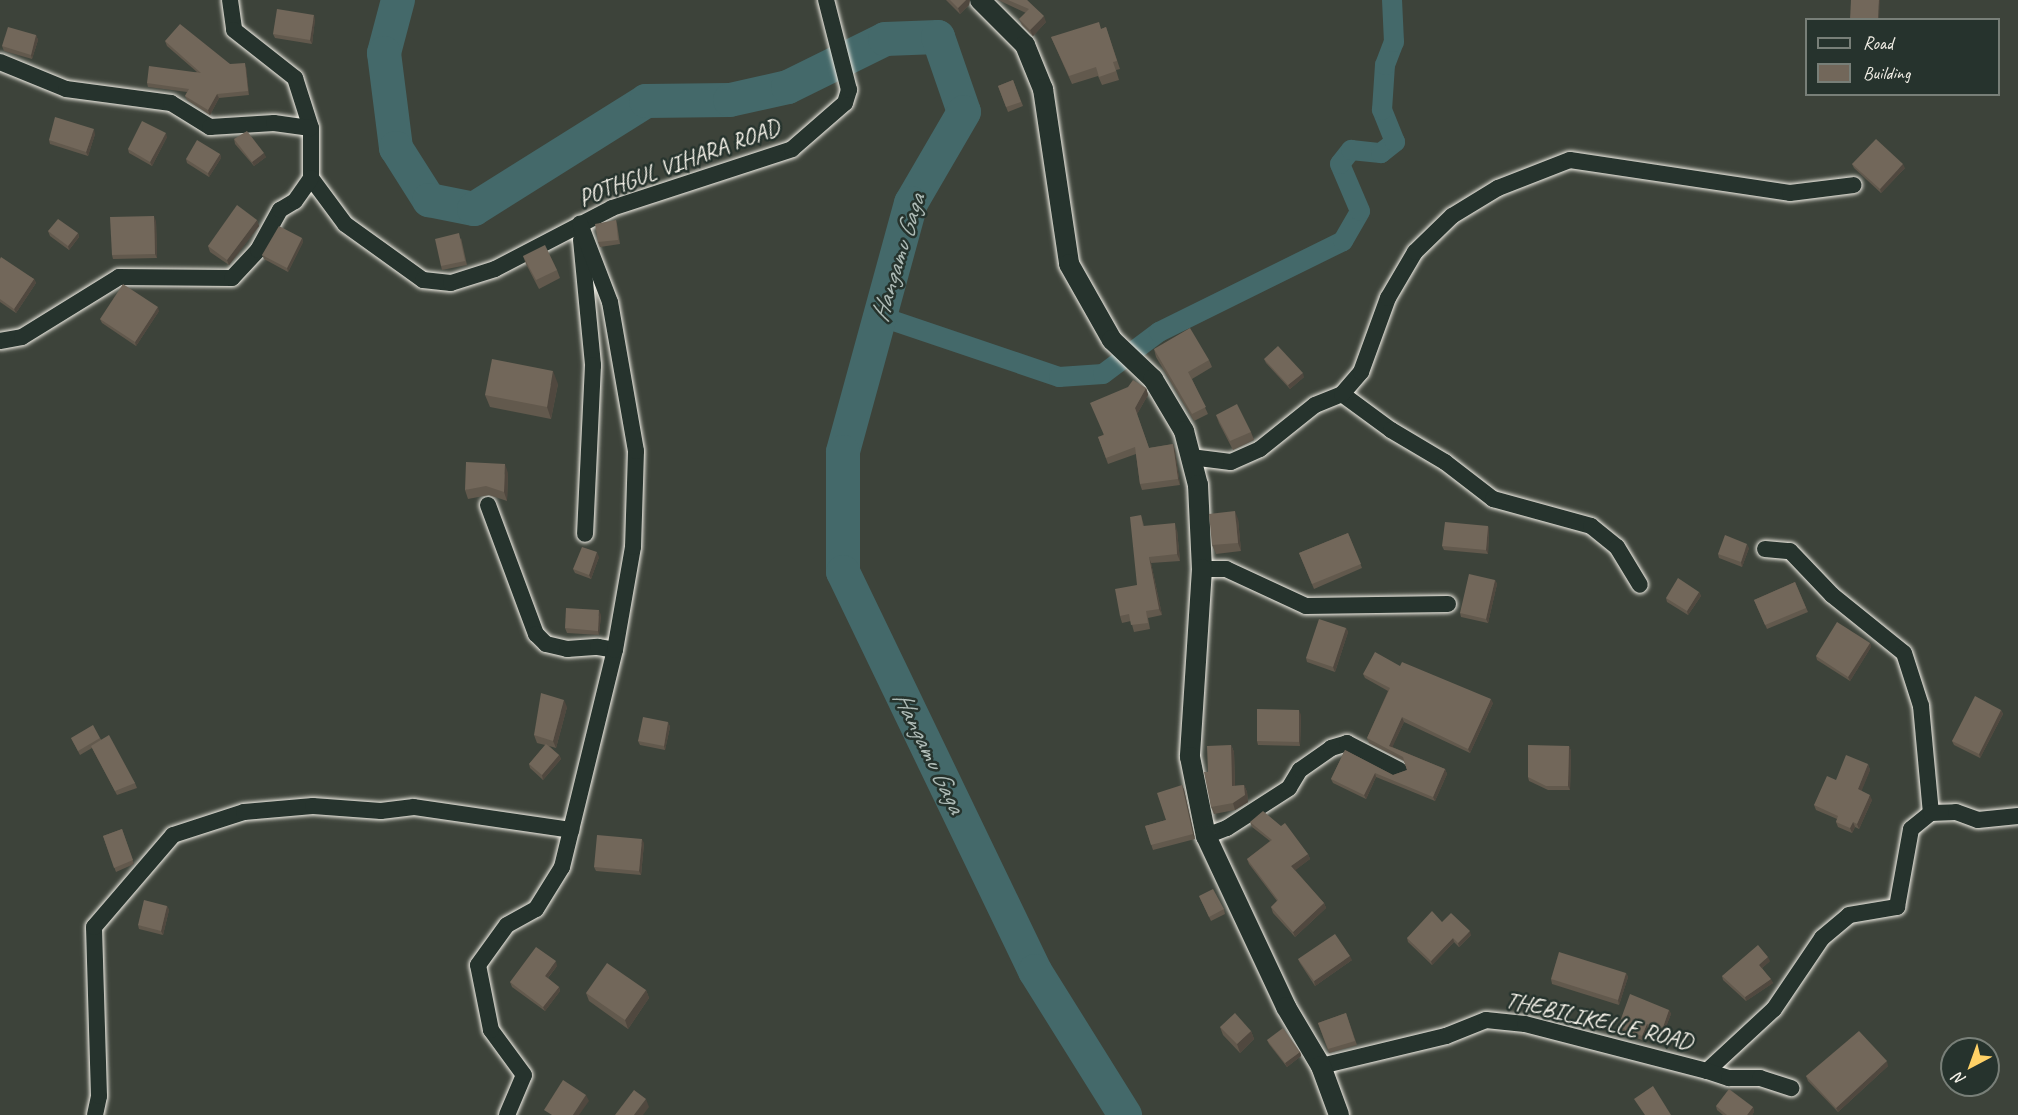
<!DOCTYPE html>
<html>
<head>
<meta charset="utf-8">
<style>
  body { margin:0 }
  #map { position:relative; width:2018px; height:1115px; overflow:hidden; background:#3d433a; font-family:Caveat,sans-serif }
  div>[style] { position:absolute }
  .canal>* { height:20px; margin:-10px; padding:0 10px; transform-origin:10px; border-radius:10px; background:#44696a }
  .river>* { height:34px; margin:-17px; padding:0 17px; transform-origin:17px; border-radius:17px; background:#44696a }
  .roads { filter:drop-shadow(0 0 2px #f4f1e8) drop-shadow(0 0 2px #f4f1e8) }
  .minor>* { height:16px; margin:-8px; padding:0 8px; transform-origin:8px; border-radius:8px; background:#26332d }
  .tertiary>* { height:20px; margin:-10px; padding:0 10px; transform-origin:10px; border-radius:10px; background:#26332d }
  .wall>* { inset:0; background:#62594d }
  .shaded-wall>* { inset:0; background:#50483f }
  .building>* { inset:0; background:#72675a }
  span { translate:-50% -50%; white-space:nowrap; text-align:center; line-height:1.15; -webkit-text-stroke:5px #26332d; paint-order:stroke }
  .street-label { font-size:24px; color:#f4f1e8 }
  .water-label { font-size:26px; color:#aebbb6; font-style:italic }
  .legend { position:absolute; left:1805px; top:18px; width:195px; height:78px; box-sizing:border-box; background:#26332d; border:2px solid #787f78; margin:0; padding:8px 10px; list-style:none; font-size:18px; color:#f4f1e8 }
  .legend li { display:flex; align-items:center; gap:12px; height:30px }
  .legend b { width:30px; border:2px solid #787f78 }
  .north { position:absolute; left:1940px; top:1037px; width:60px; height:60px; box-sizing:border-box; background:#26332d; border:2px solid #787f78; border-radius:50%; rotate:221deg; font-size:16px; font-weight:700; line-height:24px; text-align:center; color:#f4f1e8 }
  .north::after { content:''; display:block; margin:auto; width:21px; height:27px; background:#ffd166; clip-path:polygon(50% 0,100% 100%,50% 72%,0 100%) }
</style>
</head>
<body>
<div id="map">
  <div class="canal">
    <i style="left:882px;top:317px;width:187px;rotate:18.7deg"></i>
    <i style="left:1059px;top:377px;width:44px;rotate:-3.9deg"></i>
    <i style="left:1103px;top:374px;width:70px;rotate:-36.9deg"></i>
    <i style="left:1159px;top:332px;width:205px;rotate:-26.3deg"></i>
    <i style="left:1343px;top:241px;width:34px;rotate:-60deg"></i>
    <i style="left:1360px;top:211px;width:51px;rotate:-113.1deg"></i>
    <i style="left:1340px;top:164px;width:18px;rotate:-52deg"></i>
    <i style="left:1351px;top:150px;width:30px;rotate:6deg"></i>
    <i style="left:1381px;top:153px;width:18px;rotate:-38deg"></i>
    <i style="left:1395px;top:142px;width:35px;rotate:-112deg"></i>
    <i style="left:1382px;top:110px;width:45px;rotate:-86.2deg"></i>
    <i style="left:1385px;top:65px;width:25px;rotate:-69deg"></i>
    <i style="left:1394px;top:42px;width:42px;rotate:-92.7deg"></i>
  </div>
  <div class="river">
    <i style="left:398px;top:0;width:55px;rotate:104.8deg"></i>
    <i style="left:384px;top:53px;width:96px;rotate:82.8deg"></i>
    <i style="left:396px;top:148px;width:62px;rotate:57.6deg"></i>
    <i style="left:429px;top:200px;width:46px;rotate:11.3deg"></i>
    <i style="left:474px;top:209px;width:203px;rotate:-32.1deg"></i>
    <i style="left:646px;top:101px;width:84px;rotate:-0.7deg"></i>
    <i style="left:730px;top:100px;width:59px;rotate:-12.6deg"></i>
    <i style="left:788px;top:87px;width:108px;rotate:-26.3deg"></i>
    <i style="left:885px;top:39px;width:53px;rotate:-2.2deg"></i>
    <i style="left:938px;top:37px;width:79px;rotate:70.9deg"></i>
    <i style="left:964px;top:112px;width:105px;rotate:120.2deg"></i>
    <i style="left:911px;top:203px;width:258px;rotate:105.3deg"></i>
    <i style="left:843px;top:452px;width:120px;rotate:90deg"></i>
    <i style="left:843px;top:572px;width:443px;rotate:64.3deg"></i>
    <i style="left:1035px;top:971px;width:170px;rotate:58deg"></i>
  </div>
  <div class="roads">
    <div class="minor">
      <i style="left:230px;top:0;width:30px;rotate:82deg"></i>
      <i style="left:234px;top:30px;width:78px;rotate:38.2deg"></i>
      <i style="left:295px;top:78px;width:52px;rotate:72.3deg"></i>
      <i style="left:311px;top:128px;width:50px;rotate:90deg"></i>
      <i style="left:311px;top:178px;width:57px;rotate:53.5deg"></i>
      <i style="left:345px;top:224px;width:96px;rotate:35.7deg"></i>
      <i style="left:423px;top:280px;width:28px;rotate:6deg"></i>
      <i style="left:451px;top:283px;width:46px;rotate:-17.7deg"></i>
      <i style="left:495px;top:269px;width:132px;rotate:-27.5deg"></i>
      <i style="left:612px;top:208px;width:189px;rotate:-18.1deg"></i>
      <i style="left:792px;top:149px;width:70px;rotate:-41deg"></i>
      <i style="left:845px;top:103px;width:14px;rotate:-73deg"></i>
      <i style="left:849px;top:90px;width:93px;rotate:-104.3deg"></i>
      <i style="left:0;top:62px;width:71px;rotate:22.2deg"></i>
      <i style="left:66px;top:89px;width:106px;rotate:7.6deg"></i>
      <i style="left:171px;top:103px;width:46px;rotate:31.6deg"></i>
      <i style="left:210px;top:127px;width:64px;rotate:-3.6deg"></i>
      <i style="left:274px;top:123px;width:37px;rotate:8deg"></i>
      <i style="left:581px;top:240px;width:126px;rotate:84.5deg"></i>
      <i style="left:593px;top:365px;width:169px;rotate:92.7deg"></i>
      <i style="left:0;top:341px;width:22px;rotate:-10deg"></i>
      <i style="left:22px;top:337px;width:114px;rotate:-31.7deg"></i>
      <i style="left:119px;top:277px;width:113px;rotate:0.5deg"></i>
      <i style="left:232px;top:278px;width:38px;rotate:-47deg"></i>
      <i style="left:258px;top:250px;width:46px;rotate:-61.2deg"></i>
      <i style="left:280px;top:210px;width:17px;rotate:-31deg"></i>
      <i style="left:295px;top:201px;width:28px;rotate:-55deg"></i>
      <i style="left:1342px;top:394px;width:61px;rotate:36.3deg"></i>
      <i style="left:1391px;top:430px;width:63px;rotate:30.7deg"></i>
      <i style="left:1445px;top:462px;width:61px;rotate:37.6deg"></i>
      <i style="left:1493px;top:499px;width:102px;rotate:15.4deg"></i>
      <i style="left:1591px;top:526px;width:33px;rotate:39deg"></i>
      <i style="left:1617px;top:547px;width:44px;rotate:58.8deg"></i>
      <i style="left:1191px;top:457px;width:40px;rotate:7.1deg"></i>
      <i style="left:1231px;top:462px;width:32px;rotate:-24deg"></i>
      <i style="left:1260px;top:449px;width:70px;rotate:-38.7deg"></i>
      <i style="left:1315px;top:405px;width:29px;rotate:-22deg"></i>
      <i style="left:1342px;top:394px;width:29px;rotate:-49deg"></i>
      <i style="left:1361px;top:372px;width:79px;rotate:-70deg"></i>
      <i style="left:1388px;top:298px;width:53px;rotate:-59.6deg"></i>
      <i style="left:1415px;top:252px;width:52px;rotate:-44.2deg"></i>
      <i style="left:1452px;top:216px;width:54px;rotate:-31.3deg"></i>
      <i style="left:1498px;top:188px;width:77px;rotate:-21.3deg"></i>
      <i style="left:1570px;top:160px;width:222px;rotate:8.5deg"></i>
      <i style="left:1790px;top:193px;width:64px;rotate:-7.1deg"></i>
      <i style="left:488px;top:505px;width:138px;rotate:69.6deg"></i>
      <i style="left:536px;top:634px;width:14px;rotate:45deg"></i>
      <i style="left:546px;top:644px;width:22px;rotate:13deg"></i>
      <i style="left:567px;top:649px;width:31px;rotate:-4deg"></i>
      <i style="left:598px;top:647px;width:17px;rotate:10deg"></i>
      <i style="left:1765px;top:549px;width:25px;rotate:5deg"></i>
      <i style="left:1790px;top:551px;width:61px;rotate:46.3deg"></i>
      <i style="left:1832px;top:595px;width:92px;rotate:38.9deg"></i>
      <i style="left:1904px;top:653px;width:56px;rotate:72.2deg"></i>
      <i style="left:1921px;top:706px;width:107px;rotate:84.7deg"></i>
      <i style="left:1202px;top:569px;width:24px"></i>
      <i style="left:1226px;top:569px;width:88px;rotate:24.8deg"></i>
      <i style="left:1306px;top:606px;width:142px;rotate:-0.8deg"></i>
      <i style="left:1206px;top:836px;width:22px;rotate:-21deg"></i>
      <i style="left:1227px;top:828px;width:74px;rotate:-32.8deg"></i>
      <i style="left:1289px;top:788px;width:21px;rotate:-59deg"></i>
      <i style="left:1300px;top:770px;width:38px;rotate:-35deg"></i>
      <i style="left:1331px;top:748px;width:17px;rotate:-17deg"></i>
      <i style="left:1347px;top:743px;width:59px;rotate:27.4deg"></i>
      <i style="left:1321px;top:1066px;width:129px;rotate:-13.5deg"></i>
      <i style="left:1446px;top:1036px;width:43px;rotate:-21.8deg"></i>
      <i style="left:1486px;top:1020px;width:39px;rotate:6deg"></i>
      <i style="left:1525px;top:1024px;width:188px;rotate:14.5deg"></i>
      <i style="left:1707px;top:1071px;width:91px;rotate:-42.8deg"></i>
      <i style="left:1774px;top:1009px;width:86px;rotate:-55.9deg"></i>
      <i style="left:1822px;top:938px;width:35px;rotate:-40deg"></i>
      <i style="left:1849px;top:915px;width:49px;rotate:-9.5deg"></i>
      <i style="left:1897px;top:907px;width:79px;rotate:-79.8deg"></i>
      <i style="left:1911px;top:829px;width:26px;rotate:-39deg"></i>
      <i style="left:1931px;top:813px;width:25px;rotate:-2deg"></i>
      <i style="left:1956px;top:812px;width:23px;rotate:20deg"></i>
      <i style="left:1978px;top:820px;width:40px;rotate:-5.7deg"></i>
      <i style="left:1707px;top:1071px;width:23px;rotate:18deg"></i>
      <i style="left:1729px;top:1078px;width:31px"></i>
      <i style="left:1760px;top:1078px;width:33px;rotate:18deg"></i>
      <i style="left:95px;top:1115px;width:19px;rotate:-78deg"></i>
      <i style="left:99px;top:1096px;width:169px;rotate:-91.7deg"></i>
      <i style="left:94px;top:927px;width:121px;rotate:-49.3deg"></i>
      <i style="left:173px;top:835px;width:75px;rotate:-17.9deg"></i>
      <i style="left:244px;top:812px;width:69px;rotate:-5deg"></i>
      <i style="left:313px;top:806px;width:68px;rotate:4.2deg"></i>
      <i style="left:381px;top:811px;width:33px;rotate:-7deg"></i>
      <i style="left:414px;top:807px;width:159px;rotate:8.3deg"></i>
      <i style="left:507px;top:1115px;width:43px;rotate:-67deg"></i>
      <i style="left:524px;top:1075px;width:56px;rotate:-126.3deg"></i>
      <i style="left:491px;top:1030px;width:66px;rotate:-101.3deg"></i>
      <i style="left:478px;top:965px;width:49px;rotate:-54.1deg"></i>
      <i style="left:507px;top:925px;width:33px;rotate:-29deg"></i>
      <i style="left:536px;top:909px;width:49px;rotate:-58.2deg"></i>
      <i style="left:562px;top:867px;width:223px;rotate:-76.3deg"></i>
      <i style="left:615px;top:650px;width:105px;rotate:-80.1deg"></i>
      <i style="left:633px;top:547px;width:96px;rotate:-88.2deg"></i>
      <i style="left:636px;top:451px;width:151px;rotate:-99.9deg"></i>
      <i style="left:610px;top:302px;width:84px;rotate:-111deg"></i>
    </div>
    <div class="tertiary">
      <i style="left:980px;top:0;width:64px;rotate:45deg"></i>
      <i style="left:1025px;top:45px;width:48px;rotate:67.8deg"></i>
      <i style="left:1043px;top:89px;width:177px;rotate:81.5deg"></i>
      <i style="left:1069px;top:264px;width:87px;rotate:60.5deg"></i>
      <i style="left:1112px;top:340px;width:57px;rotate:43.6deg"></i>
      <i style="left:1153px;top:379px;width:61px;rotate:59.2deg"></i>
      <i style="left:1184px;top:431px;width:56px;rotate:75.5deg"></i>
      <i style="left:1198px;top:485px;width:84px;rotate:87.3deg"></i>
      <i style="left:1202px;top:569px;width:188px;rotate:93.7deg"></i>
      <i style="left:1190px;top:757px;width:81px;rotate:78.6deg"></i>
      <i style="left:1206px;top:836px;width:189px;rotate:64.9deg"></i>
      <i style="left:1286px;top:1007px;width:69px;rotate:59.3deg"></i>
      <i style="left:1321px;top:1066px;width:52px;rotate:69.8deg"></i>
    </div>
  </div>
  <div class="wall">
    <i style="clip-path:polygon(946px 0,970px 0,969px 5px,960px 14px)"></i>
    <i style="clip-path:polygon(998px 0,1027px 0,1046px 22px,1033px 36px,1022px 25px,1019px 19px,1026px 13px)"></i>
    <i style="clip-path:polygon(315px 19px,312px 44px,275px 38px,273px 34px)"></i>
    <i style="clip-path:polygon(1106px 27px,1120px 69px,1116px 70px,1119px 80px,1102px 85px,1098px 76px,1072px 84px,1051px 37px,1101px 29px)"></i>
    <i style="clip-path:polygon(36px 35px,38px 40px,32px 59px,4px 51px,2px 46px)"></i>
    <i style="clip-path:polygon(165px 41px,230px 64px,246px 67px,249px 95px,219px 98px,210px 115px,187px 100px,185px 96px,187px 92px,148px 87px,147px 83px,197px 72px,167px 46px)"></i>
    <i style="clip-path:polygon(1013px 80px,1023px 106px,1008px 112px,998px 86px)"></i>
    <i style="clip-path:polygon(95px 134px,88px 156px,50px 144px,49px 140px)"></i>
    <i style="clip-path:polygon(167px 137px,152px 166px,129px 153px,128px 149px)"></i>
    <i style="clip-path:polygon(234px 139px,266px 157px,254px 166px,235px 144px)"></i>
    <i style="clip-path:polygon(220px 154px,221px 158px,209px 177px,187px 163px,186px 159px)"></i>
    <i style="clip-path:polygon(1852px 164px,1905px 168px,1881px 193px,1854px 168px)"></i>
    <i style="clip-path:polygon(257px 220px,259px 226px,229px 265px,210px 252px,208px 246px)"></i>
    <i style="clip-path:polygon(616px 220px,617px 224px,620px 244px,600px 247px,598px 242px)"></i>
    <i style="clip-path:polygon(156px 221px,157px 258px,113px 259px,112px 255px)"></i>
    <i style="clip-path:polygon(48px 231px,78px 233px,79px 237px,69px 250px,50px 236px)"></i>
    <i style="clip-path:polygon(302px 238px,303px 242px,288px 272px,264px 259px,262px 255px)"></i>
    <i style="clip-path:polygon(461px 238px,467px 265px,442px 270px,441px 266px)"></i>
    <i style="clip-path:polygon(523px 256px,557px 270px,560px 278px,539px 289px,526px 264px)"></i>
    <i style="clip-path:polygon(0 259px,34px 279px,36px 283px,16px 313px,0 302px)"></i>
    <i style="clip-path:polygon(159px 311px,136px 346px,102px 323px,100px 319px)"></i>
    <i style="clip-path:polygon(1154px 349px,1209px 360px,1212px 367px,1192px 379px,1208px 414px,1194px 421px,1156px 357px)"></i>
    <i style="clip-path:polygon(1264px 359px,1304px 377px,1290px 389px,1266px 363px)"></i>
    <i style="clip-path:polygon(558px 384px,551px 419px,490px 407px,485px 395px)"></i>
    <i style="clip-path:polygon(1146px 388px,1148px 395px,1137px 414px,1149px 448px,1173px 444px,1175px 451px,1180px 485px,1142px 490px,1140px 484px,1136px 454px,1108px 464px,1098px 437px,1103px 435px)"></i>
    <i style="clip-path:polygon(1216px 415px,1251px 432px,1254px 440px,1233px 450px,1219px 423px)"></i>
    <i style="clip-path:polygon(508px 473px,507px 501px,489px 495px,468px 499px,465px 490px)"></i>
    <i style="clip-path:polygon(1141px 515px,1144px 526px,1177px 530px,1180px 561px,1151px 563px,1162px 615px,1148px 618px,1150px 629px,1134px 632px,1131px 621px,1122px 623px,1120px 616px,1137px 585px)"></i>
    <i style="clip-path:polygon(1238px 519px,1241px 551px,1216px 554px,1212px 545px)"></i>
    <i style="clip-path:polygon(1488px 526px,1489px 530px,1488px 554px,1444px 550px,1442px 546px)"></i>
    <i style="clip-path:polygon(1348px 533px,1362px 568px,1314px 589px,1299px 553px)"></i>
    <i style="clip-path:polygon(1749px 548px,1742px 567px,1719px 558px,1718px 554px)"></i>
    <i style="clip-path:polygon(599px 557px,591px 579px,575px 573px,573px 569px)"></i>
    <i style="clip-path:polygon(1495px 580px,1497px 584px,1488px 623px,1461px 617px,1460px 613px)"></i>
    <i style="clip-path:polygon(1795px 582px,1808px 612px,1767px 629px,1754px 600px)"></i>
    <i style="clip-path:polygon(1699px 592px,1701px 596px,1688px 615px,1667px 602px,1666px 598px)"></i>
    <i style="clip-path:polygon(601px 615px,599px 635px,567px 633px,565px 628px)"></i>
    <i style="clip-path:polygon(1346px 628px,1348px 632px,1335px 672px,1307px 662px,1306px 658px)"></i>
    <i style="clip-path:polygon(1870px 643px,1871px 647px,1850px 681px,1817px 660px,1816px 656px)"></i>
    <i style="clip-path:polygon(1400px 666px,1493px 703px,1470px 753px,1404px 722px,1392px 747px,1445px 769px,1447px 774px,1435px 801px,1376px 777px,1366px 799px,1333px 783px,1331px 779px,1345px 750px,1393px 775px,1407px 770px,1404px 761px,1369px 743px,1367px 738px,1388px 691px,1365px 678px,1363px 674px)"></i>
    <i style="clip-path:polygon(567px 707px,556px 748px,549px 746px,559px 755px,561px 759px,543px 780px,530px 768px,529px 764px,545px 745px,537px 743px,534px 735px)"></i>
    <i style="clip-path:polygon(2001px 710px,2003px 714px,1980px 758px,1954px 745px,1952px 741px)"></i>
    <i style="clip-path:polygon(1301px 715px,1300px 746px,1258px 745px,1257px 741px)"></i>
    <i style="clip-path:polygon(668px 722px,670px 727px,665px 750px,640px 745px,638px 741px)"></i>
    <i style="clip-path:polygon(71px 738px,100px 738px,135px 783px,137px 788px,117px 795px,92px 748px,80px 755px)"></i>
    <i style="clip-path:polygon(1231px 745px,1234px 752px,1235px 786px,1244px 785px,1247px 792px,1248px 802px,1235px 810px,1214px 814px,1211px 807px,1208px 772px)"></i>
    <i style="clip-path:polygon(1569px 746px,1571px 751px,1570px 790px,1548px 790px,1529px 781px,1528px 777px)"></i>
    <i style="clip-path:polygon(1868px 764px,1870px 770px,1861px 791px,1872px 800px,1859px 829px,1855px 827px,1852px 833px,1838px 827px,1836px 822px,1837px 819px,1816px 810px,1814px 805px,1836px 780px)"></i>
    <i style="clip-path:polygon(1182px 785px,1184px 790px,1195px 839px,1153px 850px,1145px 826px,1166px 820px)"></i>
    <i style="clip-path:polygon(1250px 822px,1308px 854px,1310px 859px,1295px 870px,1324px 903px,1326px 908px,1295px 937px,1273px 913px,1271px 907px,1277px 901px,1249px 864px,1247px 859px,1270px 841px,1252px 827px)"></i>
    <i style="clip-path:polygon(122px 829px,134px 864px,116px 872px,103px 836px)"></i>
    <i style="clip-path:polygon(644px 843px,641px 875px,596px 871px,594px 867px)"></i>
    <i style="clip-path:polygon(1199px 896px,1224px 909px,1225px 914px,1211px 921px)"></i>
    <i style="clip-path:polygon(167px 906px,169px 910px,163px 935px,139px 929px,138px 925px)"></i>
    <i style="clip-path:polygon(1442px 922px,1471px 935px,1459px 947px,1454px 942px,1432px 965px,1408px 942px,1407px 938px)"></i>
    <i style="clip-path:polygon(1298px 959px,1352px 960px,1315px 986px,1300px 963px)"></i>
    <i style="clip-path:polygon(1770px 961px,1762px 968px,1773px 983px,1746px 1001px,1723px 980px,1722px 976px)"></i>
    <i style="clip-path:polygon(557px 966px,548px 978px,559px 987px,560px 991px,545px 1011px,512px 987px,510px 982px)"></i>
    <i style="clip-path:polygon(1626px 973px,1628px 977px,1619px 1005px,1552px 984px,1551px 979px)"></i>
    <i style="clip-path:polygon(646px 990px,649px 998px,628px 1029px,589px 1001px,586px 993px)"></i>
    <i style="clip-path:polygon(1669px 1010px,1671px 1014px,1663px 1034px,1648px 1028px,1644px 1041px,1620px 1031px,1618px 1027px)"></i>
    <i style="clip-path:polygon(1346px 1013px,1357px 1045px,1329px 1053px,1318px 1023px)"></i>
    <i style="clip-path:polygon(1220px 1027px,1251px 1031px,1254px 1039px,1240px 1053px,1223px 1035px)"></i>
    <i style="clip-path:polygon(1267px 1040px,1300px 1052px,1301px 1056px,1287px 1067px,1269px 1044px)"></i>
    <i style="clip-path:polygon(1888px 1066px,1838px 1112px,1808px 1081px,1806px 1076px)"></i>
    <i style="clip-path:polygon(1716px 1106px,1753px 1107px,1754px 1112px,1752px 1115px,1723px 1115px,1717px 1110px)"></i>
  </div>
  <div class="shaded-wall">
    <i style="clip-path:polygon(966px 0,970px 0,969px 5px,960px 14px,958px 8px)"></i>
    <i style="clip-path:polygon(1879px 0,1880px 0,1879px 20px,1878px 20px)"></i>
    <i style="clip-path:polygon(314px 15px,315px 19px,312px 44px,310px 40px)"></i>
    <i style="clip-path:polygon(1044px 16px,1046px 22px,1033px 36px,1030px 30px)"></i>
    <i style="clip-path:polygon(36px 35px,38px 40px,32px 59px,31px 55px)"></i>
    <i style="clip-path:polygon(245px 63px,246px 67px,249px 95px,248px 91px)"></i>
    <i style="clip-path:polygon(217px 94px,219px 98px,210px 115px,208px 110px)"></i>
    <i style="clip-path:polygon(94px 129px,95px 134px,88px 156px,86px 152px)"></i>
    <i style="clip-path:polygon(166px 133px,167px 137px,152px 166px,150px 162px)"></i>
    <i style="clip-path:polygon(264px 153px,266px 157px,254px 166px,252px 162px)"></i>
    <i style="clip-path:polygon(220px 154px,221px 158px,209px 177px,208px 173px)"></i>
    <i style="clip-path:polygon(1903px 164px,1905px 168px,1881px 193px,1880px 189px)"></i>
    <i style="clip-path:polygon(154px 216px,156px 221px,157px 258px,155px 254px)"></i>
    <i style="clip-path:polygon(257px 220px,259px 226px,229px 265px,227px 260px)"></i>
    <i style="clip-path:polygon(78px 233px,79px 237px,69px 250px,68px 246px)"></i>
    <i style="clip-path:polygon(302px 238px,303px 242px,288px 272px,287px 268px)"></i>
    <i style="clip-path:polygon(34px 279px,36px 283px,16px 313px,14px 309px)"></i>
    <i style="clip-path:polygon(158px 307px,159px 311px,136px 346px,135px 342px)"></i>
    <i style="clip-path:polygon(553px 371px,558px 384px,551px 419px,547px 407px)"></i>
    <i style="clip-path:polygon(1303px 373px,1304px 377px,1290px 389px,1288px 385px)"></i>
    <i style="clip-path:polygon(1146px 388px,1148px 395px,1137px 414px,1135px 408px)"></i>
    <i style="clip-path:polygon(1173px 444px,1175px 451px,1180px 485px,1178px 479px)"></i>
    <i style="clip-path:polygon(505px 464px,508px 473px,507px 501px,504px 492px)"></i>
    <i style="clip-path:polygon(1235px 511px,1238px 519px,1241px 551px,1238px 543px)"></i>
    <i style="clip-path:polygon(1175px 523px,1177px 530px,1180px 561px,1177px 554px)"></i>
    <i style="clip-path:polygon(1488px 526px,1489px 530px,1488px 554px,1486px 550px)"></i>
    <i style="clip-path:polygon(1747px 544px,1749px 548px,1742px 567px,1741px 562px)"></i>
    <i style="clip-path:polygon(597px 552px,599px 557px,591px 579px,589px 575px)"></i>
    <i style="clip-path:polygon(1149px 557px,1151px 563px,1162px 615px,1159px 609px)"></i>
    <i style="clip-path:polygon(1495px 580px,1497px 584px,1488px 623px,1486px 619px)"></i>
    <i style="clip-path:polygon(1699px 592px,1701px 596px,1688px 615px,1687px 611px)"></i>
    <i style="clip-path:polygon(599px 610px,601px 615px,599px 635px,598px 631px)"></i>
    <i style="clip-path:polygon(1346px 628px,1348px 632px,1335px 672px,1333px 667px)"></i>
    <i style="clip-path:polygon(1870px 643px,1871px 647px,1850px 681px,1848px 677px)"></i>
    <i style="clip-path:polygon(1491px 699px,1493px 703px,1470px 753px,1468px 749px)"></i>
    <i style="clip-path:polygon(564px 700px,567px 707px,556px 748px,553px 741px)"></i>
    <i style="clip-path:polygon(1299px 710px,1301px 715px,1300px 746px,1299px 742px)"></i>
    <i style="clip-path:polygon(2001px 710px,2003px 714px,1980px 758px,1979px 754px)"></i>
    <i style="clip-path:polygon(1402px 717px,1404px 722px,1391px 750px,1389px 746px)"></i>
    <i style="clip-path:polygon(668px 722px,670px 727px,665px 750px,664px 746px)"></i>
    <i style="clip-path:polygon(1231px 745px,1234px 752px,1235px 793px,1232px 786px)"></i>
    <i style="clip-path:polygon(1569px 746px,1571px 751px,1570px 790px,1568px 786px)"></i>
    <i style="clip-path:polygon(559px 755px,561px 759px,543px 780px,542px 775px)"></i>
    <i style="clip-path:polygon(1868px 764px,1870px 770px,1860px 795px,1858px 789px)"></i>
    <i style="clip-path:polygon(1445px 769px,1447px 774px,1435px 801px,1433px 797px)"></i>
    <i style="clip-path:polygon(1375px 773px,1376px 777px,1366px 799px,1364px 795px)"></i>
    <i style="clip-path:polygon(1182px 785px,1184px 790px,1195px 839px,1193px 834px)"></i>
    <i style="clip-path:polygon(1244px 785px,1247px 792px,1248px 802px,1235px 810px,1233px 803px)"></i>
    <i style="clip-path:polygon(1870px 795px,1872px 800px,1859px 829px,1857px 824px)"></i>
    <i style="clip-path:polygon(1853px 822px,1855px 827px,1852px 833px,1850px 828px)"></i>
    <i style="clip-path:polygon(642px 839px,644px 843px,641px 875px,639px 871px)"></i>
    <i style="clip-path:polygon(1308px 854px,1310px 859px,1293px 872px,1291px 866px)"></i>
    <i style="clip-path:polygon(1324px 903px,1326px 908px,1295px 937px,1293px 932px)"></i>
    <i style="clip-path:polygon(167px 906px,169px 910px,163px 935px,161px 931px)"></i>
    <i style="clip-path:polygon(1470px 931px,1471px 935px,1459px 947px,1458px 943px)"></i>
    <i style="clip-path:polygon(1453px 938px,1454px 942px,1432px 965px,1431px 961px)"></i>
    <i style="clip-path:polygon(1350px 956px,1352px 960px,1315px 986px,1314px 981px)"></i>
    <i style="clip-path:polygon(1768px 957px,1770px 961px,1761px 969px,1759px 965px)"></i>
    <i style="clip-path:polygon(556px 961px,557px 966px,546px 980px,545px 976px)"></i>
    <i style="clip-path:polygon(1626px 973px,1628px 977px,1619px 1005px,1618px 1000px)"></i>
    <i style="clip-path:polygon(1771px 979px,1773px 983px,1746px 1001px,1745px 997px)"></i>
    <i style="clip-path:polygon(559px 987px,560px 991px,545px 1011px,543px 1007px)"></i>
    <i style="clip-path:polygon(646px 990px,649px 998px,628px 1029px,625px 1020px)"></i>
    <i style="clip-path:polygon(1669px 1010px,1671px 1014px,1663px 1034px,1662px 1030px)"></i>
    <i style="clip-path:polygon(1647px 1024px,1648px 1028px,1644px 1041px,1642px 1036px)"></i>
    <i style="clip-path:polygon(1251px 1031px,1254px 1039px,1240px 1053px,1237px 1044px)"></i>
    <i style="clip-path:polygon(1300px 1052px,1301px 1056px,1287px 1067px,1285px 1063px)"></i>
    <i style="clip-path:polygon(1887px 1061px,1888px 1066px,1838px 1112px,1836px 1108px)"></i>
    <i style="clip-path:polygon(586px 1095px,589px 1101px,579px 1115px,573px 1115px)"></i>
    <i style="clip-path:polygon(646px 1099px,649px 1107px,643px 1115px,634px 1115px)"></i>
    <i style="clip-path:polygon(1753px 1107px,1754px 1112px,1752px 1115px,1747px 1115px)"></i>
  </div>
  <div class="building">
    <i style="clip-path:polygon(950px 0,966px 0,958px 8px)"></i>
    <i style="clip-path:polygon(1008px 0,1027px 0,1044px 16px,1030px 30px,1019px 19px,1029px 9px)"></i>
    <i style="clip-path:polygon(1851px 0,1879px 0,1878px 20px,1850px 20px)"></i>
    <i style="clip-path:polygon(277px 9px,314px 15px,310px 40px,273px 34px)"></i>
    <i style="clip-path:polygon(1099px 22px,1101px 29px,1106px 27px,1117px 61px,1113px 62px,1116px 71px,1099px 77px,1096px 67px,1069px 76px,1051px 37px)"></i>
    <i style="clip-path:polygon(180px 24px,230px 64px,245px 63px,248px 91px,217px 94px,208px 110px,185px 96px,189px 89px,147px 83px,149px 66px,201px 73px,165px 41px)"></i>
    <i style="clip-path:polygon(8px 27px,36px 35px,31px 55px,2px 46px)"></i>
    <i style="clip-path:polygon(1013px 80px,1021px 102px,1006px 107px,998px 86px)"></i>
    <i style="clip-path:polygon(55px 117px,94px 129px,86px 152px,49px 140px)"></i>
    <i style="clip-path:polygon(142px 121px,166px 133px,150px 162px,128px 149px)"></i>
    <i style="clip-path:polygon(247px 131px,264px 153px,252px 162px,234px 139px)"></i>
    <i style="clip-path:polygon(1876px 139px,1903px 164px,1880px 189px,1852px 164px)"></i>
    <i style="clip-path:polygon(197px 140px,220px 154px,208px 173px,186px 159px)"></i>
    <i style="clip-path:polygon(237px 205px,257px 220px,227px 260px,208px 246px)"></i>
    <i style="clip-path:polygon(154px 216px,155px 254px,112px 255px,110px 217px)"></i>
    <i style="clip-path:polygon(58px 219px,78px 233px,68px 246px,48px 231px)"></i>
    <i style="clip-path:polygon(616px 220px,618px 240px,598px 242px,595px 224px)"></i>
    <i style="clip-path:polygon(279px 226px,302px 238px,287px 268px,262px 255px)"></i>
    <i style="clip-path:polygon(459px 233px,465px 261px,441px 266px,435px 239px)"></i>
    <i style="clip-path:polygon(545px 245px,557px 270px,536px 280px,523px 256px)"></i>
    <i style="clip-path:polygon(1px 257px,34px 279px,14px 309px,0 299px,0 259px)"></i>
    <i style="clip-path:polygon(123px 284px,158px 307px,135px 342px,100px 319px)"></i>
    <i style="clip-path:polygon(1190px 328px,1209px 360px,1188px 372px,1206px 407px,1192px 414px,1154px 349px)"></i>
    <i style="clip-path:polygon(1278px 346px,1303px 373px,1288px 385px,1264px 359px)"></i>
    <i style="clip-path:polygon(492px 359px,553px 371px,547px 407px,485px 395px)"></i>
    <i style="clip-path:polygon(1133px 380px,1146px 388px,1135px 408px,1149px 448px,1173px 444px,1178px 479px,1140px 484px,1135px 447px,1106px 458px,1098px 437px,1104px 435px,1090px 403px,1128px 387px)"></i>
    <i style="clip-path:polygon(1237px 404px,1251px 432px,1230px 441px,1216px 415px)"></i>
    <i style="clip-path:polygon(466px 462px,505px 464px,504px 492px,486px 486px,465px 490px)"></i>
    <i style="clip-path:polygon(1235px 511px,1238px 543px,1212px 545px,1209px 514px)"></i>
    <i style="clip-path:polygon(1141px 515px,1143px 526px,1175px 523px,1177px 554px,1149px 557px,1159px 609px,1146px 611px,1148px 623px,1131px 625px,1129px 614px,1120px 616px,1115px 589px,1137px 585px,1130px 517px)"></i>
    <i style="clip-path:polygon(1445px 522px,1488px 526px,1486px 550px,1442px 546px)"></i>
    <i style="clip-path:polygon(1348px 533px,1361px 564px,1312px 584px,1299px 553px)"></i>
    <i style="clip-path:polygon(1725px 535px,1747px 544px,1741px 562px,1718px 554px)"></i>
    <i style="clip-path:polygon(582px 547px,597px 552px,589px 575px,573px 569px)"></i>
    <i style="clip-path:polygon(1469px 574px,1495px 580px,1486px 619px,1460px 613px)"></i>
    <i style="clip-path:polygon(1678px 578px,1699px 592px,1687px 611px,1666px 598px)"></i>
    <i style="clip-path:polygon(1795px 582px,1806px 608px,1765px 625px,1754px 600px)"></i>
    <i style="clip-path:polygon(566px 608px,599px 610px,598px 631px,565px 628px)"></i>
    <i style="clip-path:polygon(1319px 619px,1346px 628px,1333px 667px,1306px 658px)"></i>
    <i style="clip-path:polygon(1837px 622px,1870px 643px,1848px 677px,1816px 656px)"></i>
    <i style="clip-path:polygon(1375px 652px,1400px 666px,1402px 662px,1491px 699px,1468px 749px,1402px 717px,1389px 746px,1445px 769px,1433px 797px,1375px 773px,1364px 795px,1331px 779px,1345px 750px,1393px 775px,1407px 770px,1403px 757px,1367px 738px,1390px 688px,1363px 674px)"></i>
    <i style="clip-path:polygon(541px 693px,564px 700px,553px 741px,534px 735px)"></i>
    <i style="clip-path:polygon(1975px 696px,2001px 710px,1979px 754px,1952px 741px)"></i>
    <i style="clip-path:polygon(1257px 709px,1299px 710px,1299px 742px,1257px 741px)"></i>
    <i style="clip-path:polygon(643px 717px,668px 722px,664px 746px,638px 741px)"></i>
    <i style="clip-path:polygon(93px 725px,100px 738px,78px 751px,71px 738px)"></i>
    <i style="clip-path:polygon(109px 735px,135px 783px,115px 791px,91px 746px)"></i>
    <i style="clip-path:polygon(546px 744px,559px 755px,542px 775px,529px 764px)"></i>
    <i style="clip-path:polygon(1231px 745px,1232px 786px,1244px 785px,1245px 795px,1233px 803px,1211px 807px,1204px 772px,1208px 772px,1207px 746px)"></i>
    <i style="clip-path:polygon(1528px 745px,1569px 746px,1568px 786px,1546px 786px,1528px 777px)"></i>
    <i style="clip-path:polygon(1846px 755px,1868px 764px,1858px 789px,1870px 795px,1857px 824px,1853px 822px,1850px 828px,1836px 822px,1838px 816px,1814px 805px,1827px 776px,1836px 780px)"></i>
    <i style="clip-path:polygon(1182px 785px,1193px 834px,1151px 845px,1145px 826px,1166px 820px,1157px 793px)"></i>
    <i style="clip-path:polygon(1263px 811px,1281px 826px,1285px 823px,1308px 854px,1291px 866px,1324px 903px,1293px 932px,1271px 907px,1278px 900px,1247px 859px,1272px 840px,1250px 822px)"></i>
    <i style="clip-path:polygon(122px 829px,133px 860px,114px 868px,103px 836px)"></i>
    <i style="clip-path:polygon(597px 835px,642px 839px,639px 871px,594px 867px)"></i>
    <i style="clip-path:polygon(1213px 889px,1224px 909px,1209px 917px,1199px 896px)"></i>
    <i style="clip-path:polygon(144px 900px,167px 906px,161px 931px,138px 925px)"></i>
    <i style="clip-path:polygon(1432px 911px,1442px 922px,1451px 913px,1470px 931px,1458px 943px,1453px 938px,1431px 961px,1407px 938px)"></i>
    <i style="clip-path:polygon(1335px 934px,1350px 956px,1314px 981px,1298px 959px)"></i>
    <i style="clip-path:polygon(1758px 945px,1768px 957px,1759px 965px,1771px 979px,1745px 997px,1722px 976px)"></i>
    <i style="clip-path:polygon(536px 947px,556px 961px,545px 976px,559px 987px,543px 1007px,510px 982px)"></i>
    <i style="clip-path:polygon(1559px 952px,1626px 973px,1618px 1000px,1551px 979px)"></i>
    <i style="clip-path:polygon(607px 963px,646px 990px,625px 1020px,586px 993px)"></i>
    <i style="clip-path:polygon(1630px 994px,1669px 1010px,1662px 1030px,1647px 1024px,1642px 1036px,1618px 1027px)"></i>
    <i style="clip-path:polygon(1235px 1013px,1251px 1031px,1237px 1044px,1220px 1027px)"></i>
    <i style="clip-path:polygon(1346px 1013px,1355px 1041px,1328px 1049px,1318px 1023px)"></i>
    <i style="clip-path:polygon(1283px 1028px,1300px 1052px,1285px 1063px,1267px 1040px)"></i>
    <i style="clip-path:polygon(1859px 1031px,1887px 1061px,1836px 1108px,1806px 1076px)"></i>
    <i style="clip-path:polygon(563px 1080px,586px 1095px,573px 1115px,552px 1115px,544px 1110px)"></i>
    <i style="clip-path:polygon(1653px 1086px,1671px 1115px,1645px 1115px,1634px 1099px)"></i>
    <i style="clip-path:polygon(1729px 1089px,1753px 1107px,1747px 1115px,1727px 1115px,1716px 1106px)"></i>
    <i style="clip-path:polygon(634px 1090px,646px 1099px,634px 1115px,615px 1115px)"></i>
  </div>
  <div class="street-label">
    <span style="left:679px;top:163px;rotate:-20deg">POTHGUL VIHARA ROAD</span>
    <span style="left:1599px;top:1021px;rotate:13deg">THEBILIKELLE ROAD</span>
  </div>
  <div class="water-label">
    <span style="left:898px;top:258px;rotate:-73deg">Hangamu Gaga</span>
    <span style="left:929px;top:752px;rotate:64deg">Hangamu Gaga</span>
  </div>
  <ul class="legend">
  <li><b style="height:8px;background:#26332d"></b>Road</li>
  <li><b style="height:16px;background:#72675a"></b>Building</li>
  </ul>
  <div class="north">N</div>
</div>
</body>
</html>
